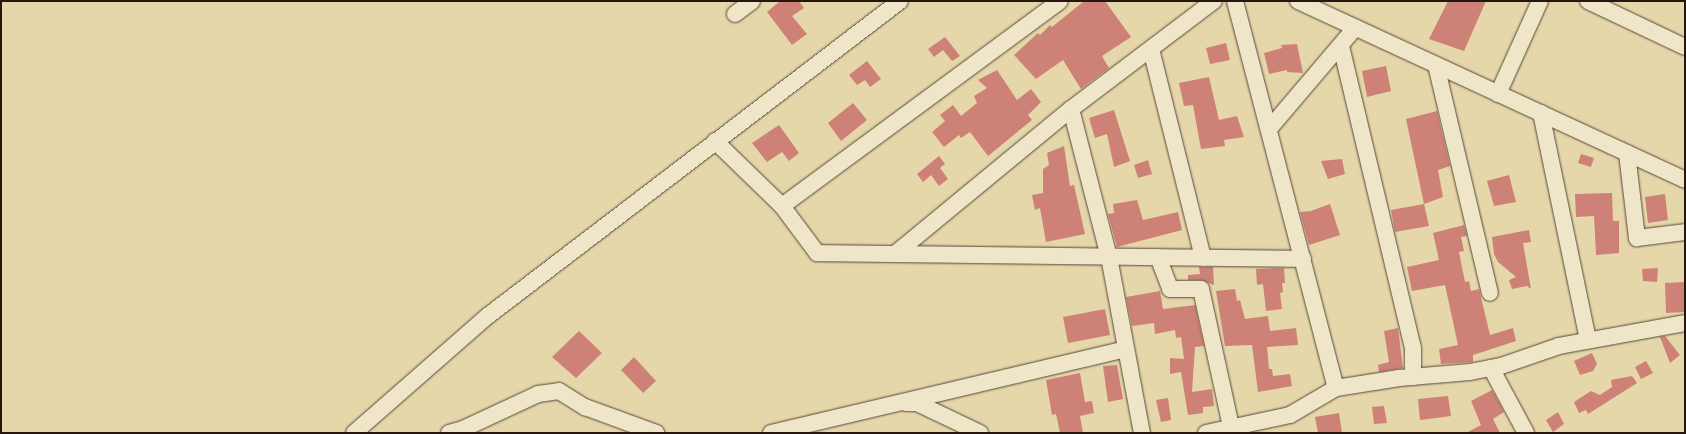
<!DOCTYPE html>
<html>
<head>
<meta charset="utf-8">
<style>
  body { margin:0 }
  #map { position:relative; width:1686px; height:434px; overflow:hidden; background:#e6d7ab; font-family:"IM FELL English",serif }
  div>[style] { position:absolute }
  .building>* { inset:0; background:#ce8176 }
  .roads { filter:drop-shadow(0 0 1px #554736) drop-shadow(0 0 1px #554736) }
  .minor>* { height:16px; margin:-8px; padding:0 8px; transform-origin:8px; border-radius:8px; background:#efe5c8 }
  span { translate:-50% -50%; white-space:nowrap; text-align:center; line-height:1.15; -webkit-text-stroke:4px #efe5c8; paint-order:stroke }
  .frame { position:absolute; inset:0; border:2px solid #25170f; pointer-events:none }
</style>
</head>
<body>
<div id="map">
  <div class="building">
    <i style="clip-path:polygon(780px 1px,799px 1px,804px 8px,792px 16px,807px 34px,792px 45px,767px 12px)"></i>
    <i style="clip-path:polygon(1084px 1px,1105px 1px,1131px 37px,1102px 56px,1109px 68px,1081px 89px,1063px 60px,1036px 79px,1014px 55px,1038px 33px,1040px 35px,1050px 25px,1052px 27px)"></i>
    <i style="clip-path:polygon(1448px 1px,1486px 1px,1464px 51px,1429px 39px)"></i>
    <i style="clip-path:polygon(945px 37px,960px 56px,952px 61px,943px 50px,934px 57px,928px 49px)"></i>
    <i style="clip-path:polygon(1226px 43px,1230px 60px,1210px 64px,1206px 48px)"></i>
    <i style="clip-path:polygon(1297px 44px,1303px 73px,1287px 72px,1287px 70px,1269px 74px,1264px 53px,1282px 48px,1281px 45px)"></i>
    <i style="clip-path:polygon(867px 61px,881px 79px,870px 87px,865px 80px,857px 85px,849px 75px)"></i>
    <i style="clip-path:polygon(1386px 66px,1391px 91px,1367px 97px,1362px 71px)"></i>
    <i style="clip-path:polygon(997px 70px,1017px 100px,1031px 89px,1041px 102px,1028px 115px,1032px 120px,988px 156px,970px 132px,961px 138px,959px 135px,944px 147px,932px 132px,945px 121px,940px 115px,953px 105px,961px 116px,977px 103px,974px 96px,987px 88px,978px 80px)"></i>
    <i style="clip-path:polygon(1209px 77px,1219px 120px,1237px 116px,1244px 137px,1224px 140px,1225px 146px,1201px 149px,1193px 105px,1184px 106px,1179px 83px)"></i>
    <i style="clip-path:polygon(853px 103px,867px 120px,841px 141px,828px 123px)"></i>
    <i style="clip-path:polygon(1114px 110px,1130px 161px,1114px 167px,1107px 134px,1095px 138px,1089px 118px)"></i>
    <i style="clip-path:polygon(1437px 111px,1450px 166px,1438px 170px,1443px 197px,1424px 204px,1406px 119px)"></i>
    <i style="clip-path:polygon(779px 125px,799px 153px,789px 161px,782px 152px,767px 162px,752px 143px)"></i>
    <i style="clip-path:polygon(1064px 146px,1070px 186px,1074px 185px,1085px 234px,1046px 242px,1040px 208px,1035px 210px,1032px 195px,1043px 193px,1043px 169px,1049px 165px,1047px 153px)"></i>
    <i style="clip-path:polygon(1581px 154px,1594px 158px,1591px 167px,1578px 163px)"></i>
    <i style="clip-path:polygon(939px 156px,945px 164px,940px 168px,948px 179px,939px 186px,931px 175px,923px 182px,917px 174px)"></i>
    <i style="clip-path:polygon(1342px 159px,1345px 174px,1328px 179px,1321px 161px)"></i>
    <i style="clip-path:polygon(1148px 160px,1152px 174px,1138px 178px,1134px 165px)"></i>
    <i style="clip-path:polygon(1509px 175px,1516px 202px,1494px 206px,1487px 181px)"></i>
    <i style="clip-path:polygon(1612px 193px,1613px 221px,1619px 221px,1619px 253px,1596px 255px,1594px 216px,1576px 217px,1575px 194px)"></i>
    <i style="clip-path:polygon(1665px 194px,1668px 220px,1648px 223px,1645px 197px)"></i>
    <i style="clip-path:polygon(1137px 200px,1143px 220px,1178px 212px,1182px 230px,1117px 247px,1108px 214px,1114px 213px,1113px 204px)"></i>
    <i style="clip-path:polygon(1330px 204px,1340px 235px,1309px 245px,1300px 212px,1311px 211px)"></i>
    <i style="clip-path:polygon(1424px 204px,1429px 226px,1395px 232px,1391px 210px)"></i>
    <i style="clip-path:polygon(1464px 225px,1467px 236px,1461px 237px,1464px 251px,1459px 252px,1465px 282px,1469px 281px,1471px 291px,1479px 289px,1490px 335px,1513px 328px,1516px 341px,1473px 355px,1473px 362px,1441px 364px,1439px 349px,1458px 345px,1445px 285px,1412px 291px,1407px 267px,1439px 260px,1433px 233px)"></i>
    <i style="clip-path:polygon(1529px 230px,1531px 242px,1523px 243px,1531px 289px,1527px 286px,1512px 289px,1509px 280px,1516px 277px,1498px 262px,1494px 254px,1492px 237px)"></i>
    <i style="clip-path:polygon(1199px 267px,1213px 267px,1214px 285px,1201px 280px,1188px 280px,1188px 275px,1200px 274px)"></i>
    <i style="clip-path:polygon(1284px 268px,1285px 283px,1282px 283px,1283px 292px,1280px 293px,1282px 309px,1266px 311px,1263px 284px,1257px 285px,1256px 269px)"></i>
    <i style="clip-path:polygon(1658px 268px,1657px 282px,1643px 281px,1642px 269px)"></i>
    <i style="clip-path:polygon(1685px 282px,1685px 312px,1666px 313px,1665px 283px)"></i>
    <i style="clip-path:polygon(1235px 289px,1237px 301px,1240px 300px,1245px 319px,1268px 316px,1270px 331px,1296px 328px,1298px 345px,1267px 347px,1269px 369px,1272px 369px,1273px 376px,1290px 374px,1292px 386px,1258px 392px,1252px 345px,1225px 346px,1216px 291px)"></i>
    <i style="clip-path:polygon(1160px 291px,1163px 309px,1195px 305px,1204px 346px,1195px 347px,1192px 392px,1212px 389px,1214px 406px,1203px 407px,1203px 413px,1188px 415px,1181px 372px,1170px 374px,1170px 358px,1184px 359px,1181px 337px,1176px 338px,1175px 330px,1155px 334px,1154px 323px,1132px 326px,1126px 297px)"></i>
    <i style="clip-path:polygon(1105px 309px,1110px 335px,1068px 343px,1063px 317px)"></i>
    <i style="clip-path:polygon(1398px 328px,1403px 368px,1379px 372px,1378px 365px,1389px 362px,1384px 331px)"></i>
    <i style="clip-path:polygon(579px 331px,602px 353px,576px 378px,552px 357px)"></i>
    <i style="clip-path:polygon(1665px 336px,1680px 355px,1670px 363px,1660px 337px)"></i>
    <i style="clip-path:polygon(1592px 353px,1597px 364px,1593px 371px,1580px 375px,1574px 361px)"></i>
    <i style="clip-path:polygon(634px 357px,656px 381px,643px 393px,621px 370px)"></i>
    <i style="clip-path:polygon(1646px 361px,1653px 373px,1641px 379px,1635px 367px)"></i>
    <i style="clip-path:polygon(1117px 365px,1123px 399px,1108px 402px,1103px 366px)"></i>
    <i style="clip-path:polygon(1080px 373px,1085px 402px,1092px 401px,1094px 413px,1080px 416px,1083px 433px,1060px 433px,1056px 414px,1052px 415px,1046px 380px)"></i>
    <i style="clip-path:polygon(1632px 376px,1637px 383px,1588px 414px,1586px 410px,1579px 413px,1574px 402px,1591px 391px,1600px 395px,1612px 387px,1611px 380px)"></i>
    <i style="clip-path:polygon(1492px 390px,1504px 412px,1493px 419px,1500px 433px,1466px 433px,1481px 425px,1471px 401px)"></i>
    <i style="clip-path:polygon(1448px 396px,1451px 416px,1420px 420px,1418px 399px)"></i>
    <i style="clip-path:polygon(1168px 398px,1171px 420px,1161px 422px,1156px 400px)"></i>
    <i style="clip-path:polygon(1384px 406px,1387px 423px,1374px 424px,1372px 407px)"></i>
    <i style="clip-path:polygon(1558px 412px,1564px 424px,1553px 432px,1546px 420px)"></i>
    <i style="clip-path:polygon(1339px 413px,1342px 433px,1318px 433px,1315px 417px)"></i>
  </div>
  <div class="roads">
    <div class="minor">
      <i style="left:1235px;top:1px;width:400px;rotate:75.4deg"></i>
      <i style="left:1298px;top:1px;width:426px;rotate:24.8deg"></i>
      <i style="left:1588px;top:1px;width:107px;rotate:25.4deg"></i>
      <i style="left:735px;top:14px;width:21px;rotate:-37deg"></i>
      <i style="left:1341px;top:46px;width:310px;rotate:76.6deg"></i>
      <i style="left:1413px;top:348px;width:29px;rotate:90deg"></i>
      <i style="left:1151px;top:49px;width:215px;rotate:76deg"></i>
      <i style="left:1436px;top:65px;width:234px;rotate:76.7deg"></i>
      <i style="left:1498px;top:94px;width:102px;rotate:-65.7deg"></i>
      <i style="left:1071px;top:109px;width:153px;rotate:75.6deg"></i>
      <i style="left:1109px;top:257px;width:179px;rotate:79.4deg"></i>
      <i style="left:1541px;top:113px;width:232px;rotate:78.3deg"></i>
      <i style="left:1269px;top:129px;width:133px;rotate:-49.6deg"></i>
      <i style="left:715px;top:141px;width:93px;rotate:44.1deg"></i>
      <i style="left:782px;top:206px;width:59px;rotate:53.3deg"></i>
      <i style="left:817px;top:253px;width:486px;rotate:0.7deg"></i>
      <i style="left:1627px;top:153px;width:86px;rotate:83.3deg"></i>
      <i style="left:1637px;top:238px;width:48px;rotate:-7.1deg"></i>
      <i style="left:782px;top:206px;width:345px;rotate:-36.4deg"></i>
      <i style="left:895px;top:254px;width:228px;rotate:-39.5deg"></i>
      <i style="left:1071px;top:109px;width:179px;rotate:-37.1deg"></i>
      <i style="left:1158px;top:257px;width:34px;rotate:69deg"></i>
      <i style="left:1170px;top:289px;width:31px"></i>
      <i style="left:1201px;top:289px;width:141px;rotate:77.7deg"></i>
      <i style="left:1491px;top:368px;width:74px;rotate:61.7deg"></i>
      <i style="left:906px;top:403px;width:11px"></i>
      <i style="left:917px;top:403px;width:70px;rotate:25.5deg"></i>
      <i style="left:354px;top:433px;width:179px;rotate:-41.2deg"></i>
      <i style="left:489px;top:315px;width:517px;rotate:-37.38deg"></i>
      <i style="left:449px;top:433px;width:15px;rotate:-16deg"></i>
      <i style="left:463px;top:429px;width:83px;rotate:-25deg"></i>
      <i style="left:538px;top:394px;width:21px;rotate:-8deg"></i>
      <i style="left:559px;top:391px;width:31px;rotate:32deg"></i>
      <i style="left:585px;top:407px;width:76px;rotate:20.1deg"></i>
      <i style="left:771px;top:433px;width:365px;rotate:-13.3deg"></i>
      <i style="left:1206px;top:433px;width:86px;rotate:-12.1deg"></i>
      <i style="left:1290px;top:415px;width:53px;rotate:-30.4deg"></i>
      <i style="left:1336px;top:388px;width:64px;rotate:-9deg"></i>
      <i style="left:1399px;top:378px;width:71px;rotate:-4.8deg"></i>
      <i style="left:1470px;top:372px;width:32px;rotate:-11deg"></i>
      <i style="left:1501px;top:366px;width:61px;rotate:-19deg"></i>
      <i style="left:1559px;top:346px;width:128px;rotate:-10.3deg"></i>
    </div>
  </div>
  <div class="frame"></div>
</div>
</body>
</html>
